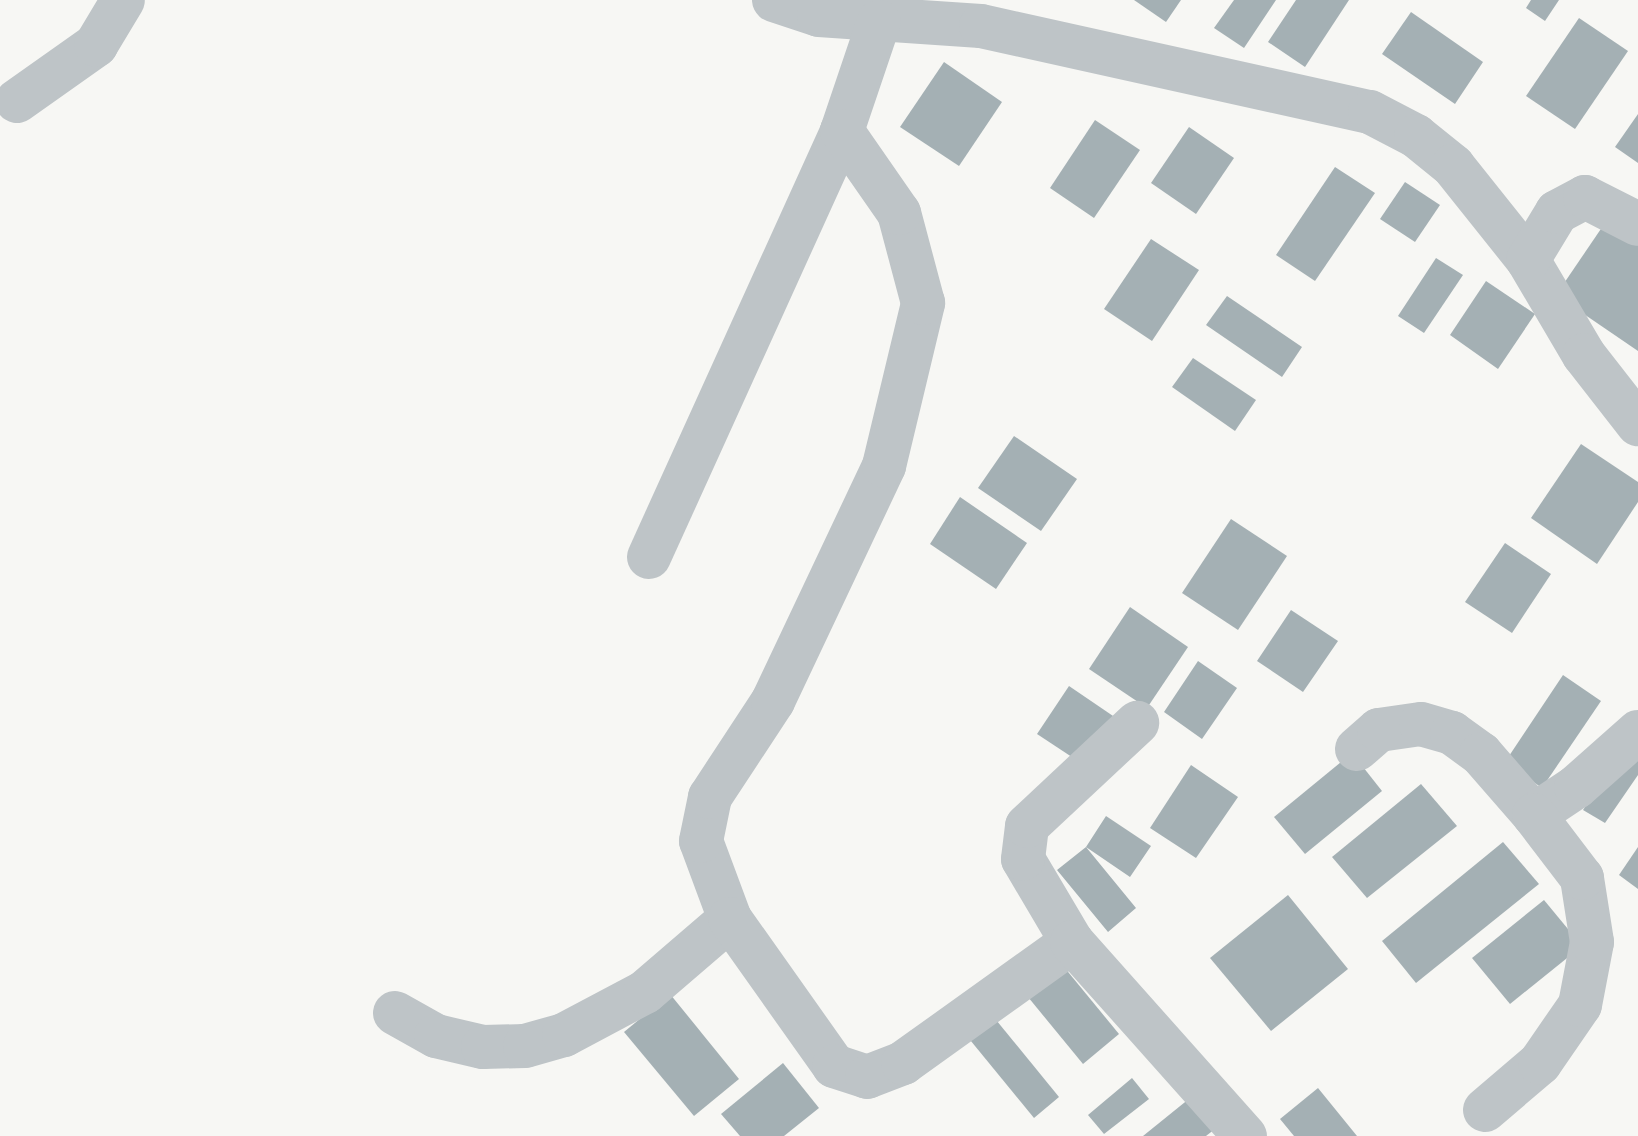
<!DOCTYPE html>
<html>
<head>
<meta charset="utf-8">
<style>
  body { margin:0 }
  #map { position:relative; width:1638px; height:1136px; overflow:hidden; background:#f7f7f4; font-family:"Exo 2",sans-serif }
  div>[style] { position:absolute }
  .building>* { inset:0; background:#a4b0b4 }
  .minor>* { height:44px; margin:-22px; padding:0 22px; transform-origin:22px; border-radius:22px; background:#bec4c7 }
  span { translate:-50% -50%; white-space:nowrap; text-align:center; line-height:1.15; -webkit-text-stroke:8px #fff; paint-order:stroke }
</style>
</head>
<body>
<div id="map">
  <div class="building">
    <i style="clip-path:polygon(1134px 0,1181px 0,1166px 22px)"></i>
    <i style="clip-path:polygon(1234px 0,1276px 0,1244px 48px,1214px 28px)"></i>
    <i style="clip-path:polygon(1296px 0,1349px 0,1305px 67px,1268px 42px)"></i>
    <i style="clip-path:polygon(1531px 0,1559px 0,1545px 21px,1526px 8px)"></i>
    <i style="clip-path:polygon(1411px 12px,1483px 62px,1455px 104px,1382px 54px)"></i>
    <i style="clip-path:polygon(1579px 18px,1628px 51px,1575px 129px,1526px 96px)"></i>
    <i style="clip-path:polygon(944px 62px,1002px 102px,959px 166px,900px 127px)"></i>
    <i style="clip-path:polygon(1638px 114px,1638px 163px,1615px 147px)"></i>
    <i style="clip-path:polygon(1095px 120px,1140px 150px,1094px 218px,1050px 188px)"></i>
    <i style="clip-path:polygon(1189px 127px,1234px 158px,1196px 214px,1151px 183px)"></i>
    <i style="clip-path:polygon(1335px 167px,1375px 193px,1315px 281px,1276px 255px)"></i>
    <i style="clip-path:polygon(1405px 182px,1440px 205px,1415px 242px,1380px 219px)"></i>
    <i style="clip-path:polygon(1609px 217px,1638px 236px,1638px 351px,1556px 295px)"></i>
    <i style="clip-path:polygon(1151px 239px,1199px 270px,1152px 341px,1104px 309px)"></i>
    <i style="clip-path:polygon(1436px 258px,1463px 275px,1424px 333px,1398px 316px)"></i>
    <i style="clip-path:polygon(1486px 281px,1535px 314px,1498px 369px,1450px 335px)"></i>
    <i style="clip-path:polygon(1227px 296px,1302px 347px,1282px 377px,1206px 325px)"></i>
    <i style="clip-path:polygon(1193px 358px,1256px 400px,1235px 431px,1172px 387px)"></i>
    <i style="clip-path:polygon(1014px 436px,1077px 479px,1041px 531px,978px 488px)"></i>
    <i style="clip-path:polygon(1581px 444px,1638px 482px,1638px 502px,1597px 564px,1531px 518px)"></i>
    <i style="clip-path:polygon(960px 497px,1027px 543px,996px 589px,930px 544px)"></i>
    <i style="clip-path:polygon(1231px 519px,1287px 556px,1238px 630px,1182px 593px)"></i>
    <i style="clip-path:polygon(1505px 543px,1551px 574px,1512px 633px,1465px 602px)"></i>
    <i style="clip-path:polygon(1130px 607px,1188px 647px,1147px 708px,1089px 669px)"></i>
    <i style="clip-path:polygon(1291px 610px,1338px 641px,1303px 692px,1257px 661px)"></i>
    <i style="clip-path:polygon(1198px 661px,1237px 688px,1202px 739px,1164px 712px)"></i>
    <i style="clip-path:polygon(1563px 675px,1601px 701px,1542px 788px,1505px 762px)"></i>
    <i style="clip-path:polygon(1069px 686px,1116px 718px,1084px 765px,1037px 734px)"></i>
    <i style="clip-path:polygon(1630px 743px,1638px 748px,1638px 775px,1605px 823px,1583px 810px)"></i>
    <i style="clip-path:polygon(1352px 753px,1382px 791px,1305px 854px,1274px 817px)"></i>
    <i style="clip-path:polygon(1191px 765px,1238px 797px,1196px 858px,1150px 828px)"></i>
    <i style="clip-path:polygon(1421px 784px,1457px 826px,1367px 898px,1332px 857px)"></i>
    <i style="clip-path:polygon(1106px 816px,1151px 846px,1130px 877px,1086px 847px,1136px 908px,1108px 932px,1057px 870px,1086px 847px)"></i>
    <i style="clip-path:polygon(1503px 842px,1539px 884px,1416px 983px,1382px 941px)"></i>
    <i style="clip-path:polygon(1638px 847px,1638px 889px,1619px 875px)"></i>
    <i style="clip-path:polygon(1288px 895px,1348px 969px,1271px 1031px,1210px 958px)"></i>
    <i style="clip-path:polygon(1544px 900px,1582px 946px,1510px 1004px,1472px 958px)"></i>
    <i style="clip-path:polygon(1064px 967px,1119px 1034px,1083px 1064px,1028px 997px)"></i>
    <i style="clip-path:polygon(670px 994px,739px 1079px,694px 1116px,624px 1032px)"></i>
    <i style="clip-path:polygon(992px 1015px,1059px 1097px,1034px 1118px,966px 1035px)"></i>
    <i style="clip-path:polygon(783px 1063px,819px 1108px,784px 1136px,740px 1136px,721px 1114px)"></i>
    <i style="clip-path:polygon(1132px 1078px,1149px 1099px,1104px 1134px,1088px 1115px)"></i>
    <i style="clip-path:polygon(1318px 1088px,1357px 1136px,1294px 1136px,1280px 1119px)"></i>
    <i style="clip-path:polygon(1195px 1094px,1220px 1125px,1206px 1136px,1143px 1136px)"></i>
  </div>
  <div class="minor">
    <i style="left:774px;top:0;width:47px;rotate:18.4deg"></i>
    <i style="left:819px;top:15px;width:162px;rotate:3.9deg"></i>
    <i style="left:981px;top:26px;width:398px;rotate:12.5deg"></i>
    <i style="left:1370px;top:112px;width:52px;rotate:27.6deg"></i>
    <i style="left:1416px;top:136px;width:48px;rotate:39deg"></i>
    <i style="left:1453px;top:166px;width:120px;rotate:51.4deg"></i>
    <i style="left:1528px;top:260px;width:110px;rotate:59.5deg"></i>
    <i style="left:1584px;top:355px;width:88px;rotate:52deg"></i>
    <i style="left:17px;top:101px;width:97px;rotate:-35.3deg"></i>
    <i style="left:96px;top:45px;width:52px;rotate:-59deg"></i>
    <i style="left:1528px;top:260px;width:56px;rotate:-58.9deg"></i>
    <i style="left:1557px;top:212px;width:32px;rotate:-28deg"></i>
    <i style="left:1585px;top:197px;width:59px;rotate:27deg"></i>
    <i style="left:649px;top:557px;width:468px;rotate:-65.6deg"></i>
    <i style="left:842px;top:131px;width:115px;rotate:-71.3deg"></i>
    <i style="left:1357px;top:749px;width:29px;rotate:-41deg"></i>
    <i style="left:1379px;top:730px;width:42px;rotate:-8.1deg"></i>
    <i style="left:1421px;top:724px;width:32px;rotate:16deg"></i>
    <i style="left:1452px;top:733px;width:36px;rotate:36deg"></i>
    <i style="left:1481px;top:754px;width:81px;rotate:49deg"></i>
    <i style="left:1534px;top:815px;width:50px;rotate:-33.7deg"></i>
    <i style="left:1576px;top:787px;width:83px;rotate:-41.6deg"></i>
    <i style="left:730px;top:919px;width:83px;rotate:-110.4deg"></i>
    <i style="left:701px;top:841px;width:45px;rotate:-78.4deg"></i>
    <i style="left:710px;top:797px;width:115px;rotate:-56.7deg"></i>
    <i style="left:773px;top:701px;width:260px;rotate:-64.7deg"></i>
    <i style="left:884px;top:466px;width:168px;rotate:-76.5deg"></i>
    <i style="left:923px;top:303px;width:93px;rotate:-104.9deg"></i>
    <i style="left:899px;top:213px;width:100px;rotate:-124.8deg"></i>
    <i style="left:1072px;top:942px;width:96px;rotate:-120.6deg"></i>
    <i style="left:1023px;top:859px;width:33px;rotate:-83deg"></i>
    <i style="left:1027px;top:826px;width:151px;rotate:-43.1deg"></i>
    <i style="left:395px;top:1013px;width:47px;rotate:29.3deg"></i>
    <i style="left:436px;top:1036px;width:48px;rotate:13.2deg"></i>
    <i style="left:483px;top:1047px;width:42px;rotate:-1.4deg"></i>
    <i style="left:525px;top:1046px;width:41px;rotate:-15.8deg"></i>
    <i style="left:564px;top:1035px;width:92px;rotate:-28deg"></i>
    <i style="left:645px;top:992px;width:112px;rotate:-40.7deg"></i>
    <i style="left:730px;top:919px;width:180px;rotate:54.7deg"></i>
    <i style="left:834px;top:1066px;width:35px;rotate:18deg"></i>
    <i style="left:867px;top:1077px;width:39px;rotate:-21deg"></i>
    <i style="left:903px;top:1063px;width:208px;rotate:-35.6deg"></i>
    <i style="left:1072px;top:942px;width:260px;rotate:48.3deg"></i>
    <i style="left:1485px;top:1110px;width:72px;rotate:-40.5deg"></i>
    <i style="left:1540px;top:1063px;width:70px;rotate:-55.4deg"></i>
    <i style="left:1580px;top:1005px;width:64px;rotate:-79.2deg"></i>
    <i style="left:1592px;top:942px;width:65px;rotate:-98.9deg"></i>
    <i style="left:1582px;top:878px;width:79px;rotate:-127.3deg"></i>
  </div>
</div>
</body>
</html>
